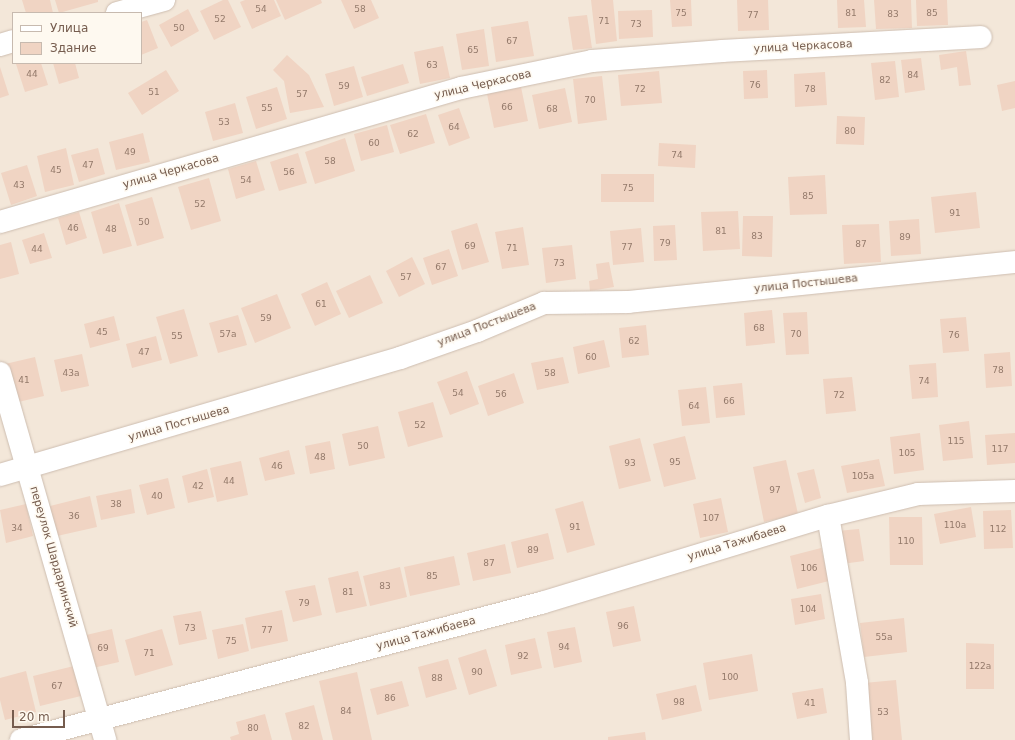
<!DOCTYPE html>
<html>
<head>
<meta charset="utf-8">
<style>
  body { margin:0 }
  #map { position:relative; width:1015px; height:740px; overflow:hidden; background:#fcf5ea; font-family:"DejaVu Sans",sans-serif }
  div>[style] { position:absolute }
  .residential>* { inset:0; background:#f3e7d9 }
  .building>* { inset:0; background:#f0d4c3 }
  .roads { filter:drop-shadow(0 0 1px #cdbdb0) drop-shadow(0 0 1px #cdbdb0) }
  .minor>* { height:22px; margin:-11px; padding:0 11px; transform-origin:11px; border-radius:11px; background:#fff }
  span { translate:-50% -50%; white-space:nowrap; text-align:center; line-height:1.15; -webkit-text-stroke:3px #fef9f0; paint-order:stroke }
  .number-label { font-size:9px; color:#947a6b }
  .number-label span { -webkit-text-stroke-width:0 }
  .street-label { font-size:11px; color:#755c4e }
  .legend { position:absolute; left:12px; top:12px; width:130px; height:52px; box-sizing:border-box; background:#fef9f0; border:1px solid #c7baaf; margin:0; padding:5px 7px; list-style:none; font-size:12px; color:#755c4e }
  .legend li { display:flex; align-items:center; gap:8px; height:20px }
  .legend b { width:20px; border:1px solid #c7baaf }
  .scale { position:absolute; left:12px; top:710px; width:53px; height:18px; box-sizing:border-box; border:2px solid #755c4e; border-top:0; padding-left:5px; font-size:12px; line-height:14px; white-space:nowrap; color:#755c4e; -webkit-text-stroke:3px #fef9f0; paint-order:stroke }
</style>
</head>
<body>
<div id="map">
  <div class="residential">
    <i style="clip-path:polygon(evenodd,0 0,1015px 0,1015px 740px,0 740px,0 0,13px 13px,141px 13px,141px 63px,13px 63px,13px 13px)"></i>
  </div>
  <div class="building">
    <i style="clip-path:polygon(22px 0,50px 0,53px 13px,26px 13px)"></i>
    <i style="clip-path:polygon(55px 0,98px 0,98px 2px,59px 13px)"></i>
    <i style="clip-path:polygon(223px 0,228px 0,241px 27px,214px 40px,200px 11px)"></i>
    <i style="clip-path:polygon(245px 0,274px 0,281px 16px,252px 29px,240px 2px)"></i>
    <i style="clip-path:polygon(276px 0,321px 0,322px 3px,285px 20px)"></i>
    <i style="clip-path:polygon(341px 0,371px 0,379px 18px,354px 29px)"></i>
    <i style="clip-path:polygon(591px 0,613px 0,617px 41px,596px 44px)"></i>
    <i style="clip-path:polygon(670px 0,691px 0,692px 26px,672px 27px)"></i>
    <i style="clip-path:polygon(737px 0,768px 0,769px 30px,738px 31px)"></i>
    <i style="clip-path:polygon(837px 0,864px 0,866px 27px,838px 28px)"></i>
    <i style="clip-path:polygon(874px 0,911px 0,912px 28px,876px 29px)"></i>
    <i style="clip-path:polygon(916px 0,947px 0,948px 25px,917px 26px)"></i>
    <i style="clip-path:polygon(188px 9px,199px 31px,171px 47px,159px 25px)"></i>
    <i style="clip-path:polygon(652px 10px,653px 37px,619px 39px,618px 11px)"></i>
    <i style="clip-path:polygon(587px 15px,592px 48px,573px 50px,568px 17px)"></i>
    <i style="clip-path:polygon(147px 20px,158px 48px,141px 55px,141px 22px)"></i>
    <i style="clip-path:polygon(528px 21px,534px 56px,496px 62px,491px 27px)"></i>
    <i style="clip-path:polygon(484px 29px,489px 66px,462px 70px,456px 34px)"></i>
    <i style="clip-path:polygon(443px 46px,450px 78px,420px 84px,414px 52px)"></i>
    <i style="clip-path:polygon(966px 51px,971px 85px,959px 86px,957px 67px,941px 70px,939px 55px)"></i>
    <i style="clip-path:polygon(287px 55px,309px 75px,324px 107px,290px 113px,284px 81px,273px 70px)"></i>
    <i style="clip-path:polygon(921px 58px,925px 90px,905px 93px,901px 60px)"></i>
    <i style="clip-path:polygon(895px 61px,899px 97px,875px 100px,871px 63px)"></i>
    <i style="clip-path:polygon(41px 63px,48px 85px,25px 92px,16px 64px)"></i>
    <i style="clip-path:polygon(53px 63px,75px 63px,79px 78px,59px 84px)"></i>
    <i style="clip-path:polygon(403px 64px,409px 83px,367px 96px,361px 77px)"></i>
    <i style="clip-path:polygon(354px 66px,363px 97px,334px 106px,325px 74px)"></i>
    <i style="clip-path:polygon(0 67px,9px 95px,0 98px)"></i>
    <i style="clip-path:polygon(166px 70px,179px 91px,142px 115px,128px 93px)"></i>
    <i style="clip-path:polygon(767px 70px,768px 98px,744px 99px,743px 71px)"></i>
    <i style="clip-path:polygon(659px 71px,662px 103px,621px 106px,618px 75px)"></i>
    <i style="clip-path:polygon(825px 72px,827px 105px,795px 107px,794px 74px)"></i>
    <i style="clip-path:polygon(602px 76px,607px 120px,578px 124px,573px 79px)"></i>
    <i style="clip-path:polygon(1015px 81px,1015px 108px,1002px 111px,997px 85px)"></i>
    <i style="clip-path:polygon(277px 87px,287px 119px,256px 129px,246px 97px)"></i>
    <i style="clip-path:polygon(521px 87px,528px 121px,494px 128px,487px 94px)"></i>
    <i style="clip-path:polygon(565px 88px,572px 122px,539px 129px,532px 95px)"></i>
    <i style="clip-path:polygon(235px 103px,243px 133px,213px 141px,205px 112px)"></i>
    <i style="clip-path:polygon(459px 108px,470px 138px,449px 146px,438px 115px)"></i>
    <i style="clip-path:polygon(426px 114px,435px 143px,400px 154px,390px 125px)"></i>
    <i style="clip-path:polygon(837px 116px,865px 117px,864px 145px,836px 144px)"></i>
    <i style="clip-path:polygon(387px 125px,394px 152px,361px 161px,354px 134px)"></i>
    <i style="clip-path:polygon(143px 133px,150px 162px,116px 170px,109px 142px)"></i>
    <i style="clip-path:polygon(345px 138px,355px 171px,315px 184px,305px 152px)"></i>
    <i style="clip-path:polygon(659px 143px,696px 145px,695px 168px,658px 166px)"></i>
    <i style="clip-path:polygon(66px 148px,74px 185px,45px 192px,37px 156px)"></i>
    <i style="clip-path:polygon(98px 148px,105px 174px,79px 182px,71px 155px)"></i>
    <i style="clip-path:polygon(298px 153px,307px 183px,279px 191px,270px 162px)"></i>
    <i style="clip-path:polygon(256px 161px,265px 190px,236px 199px,228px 169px)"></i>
    <i style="clip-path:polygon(27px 165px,37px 196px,11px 205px,1px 173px)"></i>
    <i style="clip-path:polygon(601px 174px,654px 174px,654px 202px,601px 202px)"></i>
    <i style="clip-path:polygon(825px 175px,827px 214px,790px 215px,788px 177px)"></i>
    <i style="clip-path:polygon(209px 178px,221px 221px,191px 230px,178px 187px)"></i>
    <i style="clip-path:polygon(976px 192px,980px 228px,935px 233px,931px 197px)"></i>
    <i style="clip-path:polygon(152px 197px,164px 238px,137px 246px,125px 205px)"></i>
    <i style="clip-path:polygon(119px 203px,132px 246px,103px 254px,91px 212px)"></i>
    <i style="clip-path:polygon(738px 211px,740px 249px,703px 251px,701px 212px)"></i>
    <i style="clip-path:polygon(79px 212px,87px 238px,66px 245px,58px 218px)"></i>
    <i style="clip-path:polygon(743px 216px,773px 216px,772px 257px,742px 256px)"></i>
    <i style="clip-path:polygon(919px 219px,921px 254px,891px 256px,889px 221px)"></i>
    <i style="clip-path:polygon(477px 223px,489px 262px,462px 270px,451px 231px)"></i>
    <i style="clip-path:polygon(879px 224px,881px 262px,844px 264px,842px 225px)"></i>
    <i style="clip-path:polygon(675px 225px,677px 260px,654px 261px,653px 226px)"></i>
    <i style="clip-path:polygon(523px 227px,529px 265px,502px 269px,495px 232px)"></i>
    <i style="clip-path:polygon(641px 228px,644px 262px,613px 265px,610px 231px)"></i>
    <i style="clip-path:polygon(44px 233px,52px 258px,30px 264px,22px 240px)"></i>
    <i style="clip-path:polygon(11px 242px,19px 274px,0 279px,0 245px)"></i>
    <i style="clip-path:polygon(572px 245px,576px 279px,546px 283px,542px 248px)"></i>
    <i style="clip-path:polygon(449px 249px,458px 276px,432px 285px,423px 258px)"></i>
    <i style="clip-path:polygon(412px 257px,425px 284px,399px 297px,386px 271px)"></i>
    <i style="clip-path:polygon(609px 262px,614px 287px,590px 291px,589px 281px,598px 279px,596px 264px)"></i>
    <i style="clip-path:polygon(370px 275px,383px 303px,349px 318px,336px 291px)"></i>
    <i style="clip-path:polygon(327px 282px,341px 314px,315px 326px,301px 294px)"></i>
    <i style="clip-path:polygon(277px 294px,291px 328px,255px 343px,241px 308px)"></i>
    <i style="clip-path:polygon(184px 309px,198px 356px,170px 364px,156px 317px)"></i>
    <i style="clip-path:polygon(772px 310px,775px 343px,746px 346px,744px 313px)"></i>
    <i style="clip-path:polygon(807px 312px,809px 354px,786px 355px,783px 313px)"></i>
    <i style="clip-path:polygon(238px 315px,247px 345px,218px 353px,209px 323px)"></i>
    <i style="clip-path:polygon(114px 316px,120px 340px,90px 348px,84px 324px)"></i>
    <i style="clip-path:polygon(966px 317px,969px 351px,943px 353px,940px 319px)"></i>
    <i style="clip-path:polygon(646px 325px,649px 355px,622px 358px,619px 328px)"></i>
    <i style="clip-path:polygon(156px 336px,162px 360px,132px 368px,126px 344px)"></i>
    <i style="clip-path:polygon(604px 340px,610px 367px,578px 374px,573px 347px)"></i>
    <i style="clip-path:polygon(1010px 352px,1012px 386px,986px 388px,984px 354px)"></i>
    <i style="clip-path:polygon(82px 354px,89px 386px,61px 392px,54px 360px)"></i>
    <i style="clip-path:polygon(35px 357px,44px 396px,14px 403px,5px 364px)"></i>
    <i style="clip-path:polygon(563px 357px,569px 383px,537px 390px,531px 363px)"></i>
    <i style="clip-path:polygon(936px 363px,938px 397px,912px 399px,909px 365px)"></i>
    <i style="clip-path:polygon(467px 371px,479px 404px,450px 415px,437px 382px)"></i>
    <i style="clip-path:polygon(514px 373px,524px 403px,488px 416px,478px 386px)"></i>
    <i style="clip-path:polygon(852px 377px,856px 411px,826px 414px,823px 379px)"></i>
    <i style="clip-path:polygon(742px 383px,745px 415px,716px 418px,713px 386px)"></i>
    <i style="clip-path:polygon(706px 387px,710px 423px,682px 426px,678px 390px)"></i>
    <i style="clip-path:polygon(433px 402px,443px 437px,408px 447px,398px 412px)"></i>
    <i style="clip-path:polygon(969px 421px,973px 458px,943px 461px,939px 425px)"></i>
    <i style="clip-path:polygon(378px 426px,385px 458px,349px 466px,342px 434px)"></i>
    <i style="clip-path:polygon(920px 433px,924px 470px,894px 474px,890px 437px)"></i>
    <i style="clip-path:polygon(1015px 433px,1015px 463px,987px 465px,985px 435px)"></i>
    <i style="clip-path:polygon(685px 436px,696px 479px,664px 487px,653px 444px)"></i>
    <i style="clip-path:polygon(640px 438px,651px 481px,619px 489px,609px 446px)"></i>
    <i style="clip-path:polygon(330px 441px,335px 469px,310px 474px,305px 446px)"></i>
    <i style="clip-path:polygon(289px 450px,295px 474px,265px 481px,259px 458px)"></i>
    <i style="clip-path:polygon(879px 459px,885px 486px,847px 493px,841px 466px)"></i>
    <i style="clip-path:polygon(786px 460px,798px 514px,764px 522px,753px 467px)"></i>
    <i style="clip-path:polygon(241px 461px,248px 495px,217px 502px,210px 468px)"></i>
    <i style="clip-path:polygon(207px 469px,214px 497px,188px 503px,182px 476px)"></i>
    <i style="clip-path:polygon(814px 469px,821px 498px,805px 503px,797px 473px)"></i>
    <i style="clip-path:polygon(168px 478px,175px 508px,147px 515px,139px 485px)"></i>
    <i style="clip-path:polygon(131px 489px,135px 513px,101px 520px,96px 496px)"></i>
    <i style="clip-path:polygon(90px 496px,97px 527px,57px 536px,50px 506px)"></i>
    <i style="clip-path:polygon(721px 498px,728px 532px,700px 538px,693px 504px)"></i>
    <i style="clip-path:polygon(583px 501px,595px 545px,567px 553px,555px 509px)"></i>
    <i style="clip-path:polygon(26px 504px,33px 536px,6px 543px,0 510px)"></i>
    <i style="clip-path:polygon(971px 507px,976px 537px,940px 544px,934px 514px)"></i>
    <i style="clip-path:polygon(1011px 510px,1013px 548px,984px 549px,983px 511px)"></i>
    <i style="clip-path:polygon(889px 517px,922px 517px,923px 565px,890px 565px)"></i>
    <i style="clip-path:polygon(859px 529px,864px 561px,842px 564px,837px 531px)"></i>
    <i style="clip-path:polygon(548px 533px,554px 559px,517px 568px,511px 542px)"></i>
    <i style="clip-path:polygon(505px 544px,511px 573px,473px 581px,467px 553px)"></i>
    <i style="clip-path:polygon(821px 548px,829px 581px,797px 589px,790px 556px)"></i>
    <i style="clip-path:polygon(454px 556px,460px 585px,410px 596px,404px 567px)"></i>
    <i style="clip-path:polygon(400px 567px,407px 597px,370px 606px,363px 576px)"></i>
    <i style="clip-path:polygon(358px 571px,367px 606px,336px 613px,328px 578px)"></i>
    <i style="clip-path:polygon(315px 585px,322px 615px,293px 622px,285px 591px)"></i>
    <i style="clip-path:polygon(821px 594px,825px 619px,795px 625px,791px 599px)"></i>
    <i style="clip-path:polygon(634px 606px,641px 641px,613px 647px,606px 612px)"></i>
    <i style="clip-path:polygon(282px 610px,288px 641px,251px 649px,245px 618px)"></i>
    <i style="clip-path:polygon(201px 611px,207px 639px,179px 645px,173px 616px)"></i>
    <i style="clip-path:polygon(904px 618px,907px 652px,864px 657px,860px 623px)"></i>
    <i style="clip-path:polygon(243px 624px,249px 651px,218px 659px,212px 630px)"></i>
    <i style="clip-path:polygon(575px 627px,582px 662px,554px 668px,547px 632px)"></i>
    <i style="clip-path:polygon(112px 629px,119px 662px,93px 668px,86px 635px)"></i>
    <i style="clip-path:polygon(162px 629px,173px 665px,135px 676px,125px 640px)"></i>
    <i style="clip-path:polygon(535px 638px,542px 668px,511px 675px,505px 645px)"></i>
    <i style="clip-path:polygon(966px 643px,994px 644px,994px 689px,966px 689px)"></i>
    <i style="clip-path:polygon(486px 649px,497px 686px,469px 695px,458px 658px)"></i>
    <i style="clip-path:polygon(752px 654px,758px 691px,709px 700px,703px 663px)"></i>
    <i style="clip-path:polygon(448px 659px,457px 689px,426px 698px,418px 667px)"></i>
    <i style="clip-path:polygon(74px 666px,81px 696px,40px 706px,33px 676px)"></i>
    <i style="clip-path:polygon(26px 671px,36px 712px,5px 720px,0 700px,0 678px)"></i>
    <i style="clip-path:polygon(357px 672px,372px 740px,333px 740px,319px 681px)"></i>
    <i style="clip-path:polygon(896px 680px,902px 740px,870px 740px,864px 683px)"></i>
    <i style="clip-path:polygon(402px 681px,409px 706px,377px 715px,370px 689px)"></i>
    <i style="clip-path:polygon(696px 685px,702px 711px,662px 720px,656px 694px)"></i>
    <i style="clip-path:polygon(823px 688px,827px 713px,797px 719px,792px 693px)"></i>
    <i style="clip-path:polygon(314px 705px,323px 740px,292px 740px,285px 713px)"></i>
    <i style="clip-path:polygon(265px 714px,272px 740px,231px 740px,230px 737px,239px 734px,236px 722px)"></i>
    <i style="clip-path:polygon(645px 732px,646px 740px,608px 740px,608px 737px)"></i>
  </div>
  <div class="roads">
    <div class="minor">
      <i style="left:117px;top:13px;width:49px;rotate:-15.5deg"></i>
      <i style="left:0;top:45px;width:14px;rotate:-17deg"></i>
      <i style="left:0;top:222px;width:480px;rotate:-16.2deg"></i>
      <i style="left:461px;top:88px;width:134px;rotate:-11.6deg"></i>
      <i style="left:592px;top:61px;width:131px;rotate:-4.4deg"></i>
      <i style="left:723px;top:51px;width:258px;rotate:-3.1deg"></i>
      <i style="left:0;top:373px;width:382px;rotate:74deg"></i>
      <i style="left:0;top:475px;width:417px;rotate:-16.3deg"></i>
      <i style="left:400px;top:358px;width:82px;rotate:-19.3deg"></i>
      <i style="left:477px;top:331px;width:73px;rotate:-22.7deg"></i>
      <i style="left:544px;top:303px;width:84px;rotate:-0.7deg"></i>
      <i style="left:628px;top:302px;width:389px;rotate:-5.9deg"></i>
      <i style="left:828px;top:516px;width:169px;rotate:80.1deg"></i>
      <i style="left:857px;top:683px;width:57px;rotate:86deg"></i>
      <i style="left:21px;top:740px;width:538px;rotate:-14.76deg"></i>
      <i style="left:541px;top:603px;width:300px;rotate:-16.9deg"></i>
      <i style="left:828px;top:516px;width:93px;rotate:-13.7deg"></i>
      <i style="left:918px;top:494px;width:97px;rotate:-1.8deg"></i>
    </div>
  </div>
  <div class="number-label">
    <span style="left:261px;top:9px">54</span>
    <span style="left:360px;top:9px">58</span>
    <span style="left:681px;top:13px">75</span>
    <span style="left:851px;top:13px">81</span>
    <span style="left:932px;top:13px">85</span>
    <span style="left:893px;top:14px">83</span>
    <span style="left:753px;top:15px">77</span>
    <span style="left:220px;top:19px">52</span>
    <span style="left:604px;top:21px">71</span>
    <span style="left:636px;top:24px">73</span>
    <span style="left:179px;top:28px">50</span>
    <span style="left:512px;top:41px">67</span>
    <span style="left:473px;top:50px">65</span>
    <span style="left:432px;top:65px">63</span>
    <span style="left:32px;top:74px">44</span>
    <span style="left:913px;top:75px">84</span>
    <span style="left:885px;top:80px">82</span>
    <span style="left:755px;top:85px">76</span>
    <span style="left:344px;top:86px">59</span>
    <span style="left:640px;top:89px">72</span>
    <span style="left:810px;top:89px">78</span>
    <span style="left:154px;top:92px">51</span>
    <span style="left:302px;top:94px">57</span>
    <span style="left:590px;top:100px">70</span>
    <span style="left:507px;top:107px">66</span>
    <span style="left:267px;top:108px">55</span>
    <span style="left:552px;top:109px">68</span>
    <span style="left:224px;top:122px">53</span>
    <span style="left:454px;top:127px">64</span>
    <span style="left:850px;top:131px">80</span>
    <span style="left:413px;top:134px">62</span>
    <span style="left:374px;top:143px">60</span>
    <span style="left:130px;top:152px">49</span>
    <span style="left:677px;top:155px">74</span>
    <span style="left:330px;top:161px">58</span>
    <span style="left:88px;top:165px">47</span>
    <span style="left:56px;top:170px">45</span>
    <span style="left:289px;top:172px">56</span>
    <span style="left:246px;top:180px">54</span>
    <span style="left:19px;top:185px">43</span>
    <span style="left:628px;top:188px">75</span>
    <span style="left:808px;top:196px">85</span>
    <span style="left:200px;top:204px">52</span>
    <span style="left:955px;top:213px">91</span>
    <span style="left:144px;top:222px">50</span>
    <span style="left:73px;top:228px">46</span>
    <span style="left:111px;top:229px">48</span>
    <span style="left:721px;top:231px">81</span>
    <span style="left:757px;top:236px">83</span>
    <span style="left:905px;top:237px">89</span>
    <span style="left:665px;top:243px">79</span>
    <span style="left:861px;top:244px">87</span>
    <span style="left:470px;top:246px">69</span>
    <span style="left:627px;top:247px">77</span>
    <span style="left:512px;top:248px">71</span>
    <span style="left:37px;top:249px">44</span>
    <span style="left:559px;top:263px">73</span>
    <span style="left:441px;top:267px">67</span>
    <span style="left:406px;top:277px">57</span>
    <span style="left:321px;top:304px">61</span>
    <span style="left:266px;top:318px">59</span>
    <span style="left:759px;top:328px">68</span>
    <span style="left:102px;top:332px">45</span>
    <span style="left:228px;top:334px">57а</span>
    <span style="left:796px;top:334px">70</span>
    <span style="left:954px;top:335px">76</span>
    <span style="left:177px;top:336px">55</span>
    <span style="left:634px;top:341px">62</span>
    <span style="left:144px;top:352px">47</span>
    <span style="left:591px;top:357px">60</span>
    <span style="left:998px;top:370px">78</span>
    <span style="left:71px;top:373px">43а</span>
    <span style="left:550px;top:373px">58</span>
    <span style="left:24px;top:380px">41</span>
    <span style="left:924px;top:381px">74</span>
    <span style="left:458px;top:393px">54</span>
    <span style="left:501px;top:394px">56</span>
    <span style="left:839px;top:395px">72</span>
    <span style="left:729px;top:401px">66</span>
    <span style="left:694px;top:406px">64</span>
    <span style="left:420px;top:425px">52</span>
    <span style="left:956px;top:441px">115</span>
    <span style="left:363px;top:446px">50</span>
    <span style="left:1000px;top:449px">117</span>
    <span style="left:907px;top:453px">105</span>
    <span style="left:320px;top:457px">48</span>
    <span style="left:675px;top:462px">95</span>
    <span style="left:630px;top:463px">93</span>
    <span style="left:277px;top:466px">46</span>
    <span style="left:863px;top:476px">105а</span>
    <span style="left:229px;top:481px">44</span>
    <span style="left:198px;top:486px">42</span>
    <span style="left:775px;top:490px">97</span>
    <span style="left:157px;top:496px">40</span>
    <span style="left:116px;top:504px">38</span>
    <span style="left:74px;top:516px">36</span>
    <span style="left:711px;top:518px">107</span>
    <span style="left:955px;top:525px">110а</span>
    <span style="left:575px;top:527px">91</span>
    <span style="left:17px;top:528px">34</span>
    <span style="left:998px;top:529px">112</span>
    <span style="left:906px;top:541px">110</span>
    <span style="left:533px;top:550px">89</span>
    <span style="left:489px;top:563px">87</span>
    <span style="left:809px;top:568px">106</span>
    <span style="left:432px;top:576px">85</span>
    <span style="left:385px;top:586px">83</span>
    <span style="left:348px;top:592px">81</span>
    <span style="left:304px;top:603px">79</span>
    <span style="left:808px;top:609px">104</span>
    <span style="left:623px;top:626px">96</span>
    <span style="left:190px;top:628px">73</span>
    <span style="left:267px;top:630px">77</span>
    <span style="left:884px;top:637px">55а</span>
    <span style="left:231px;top:641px">75</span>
    <span style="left:564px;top:647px">94</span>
    <span style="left:103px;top:648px">69</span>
    <span style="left:149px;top:653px">71</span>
    <span style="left:523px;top:656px">92</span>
    <span style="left:980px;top:666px">122а</span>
    <span style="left:477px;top:672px">90</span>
    <span style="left:730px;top:677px">100</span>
    <span style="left:437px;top:678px">88</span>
    <span style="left:57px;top:686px">67</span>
    <span style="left:390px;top:698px">86</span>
    <span style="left:679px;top:702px">98</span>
    <span style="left:810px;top:703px">41</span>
    <span style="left:346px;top:711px">84</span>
    <span style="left:883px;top:712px">53</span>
    <span style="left:304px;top:726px">82</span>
    <span style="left:253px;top:728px">80</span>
  </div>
  <div class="street-label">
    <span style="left:803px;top:47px;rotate:-3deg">улица Черкасова</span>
    <span style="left:483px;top:85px;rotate:-13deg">улица Черкасова</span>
    <span style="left:171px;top:172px;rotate:-16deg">улица Черкасова</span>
    <span style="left:806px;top:284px;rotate:-6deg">улица Постышева</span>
    <span style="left:487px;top:325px;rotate:-21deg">улица Постышева</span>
    <span style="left:179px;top:424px;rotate:-16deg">улица Постышева</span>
    <span style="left:737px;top:543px;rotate:-17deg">улица Тажибаева</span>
    <span style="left:53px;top:557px;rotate:74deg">переулок Шардаринский</span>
    <span style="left:426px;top:634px;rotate:-15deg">улица Тажибаева</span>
  </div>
  <ul class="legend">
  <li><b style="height:5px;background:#fff"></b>Улица</li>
  <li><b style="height:11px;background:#f0d4c3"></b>Здание</li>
  </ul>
  <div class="scale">20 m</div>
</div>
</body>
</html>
